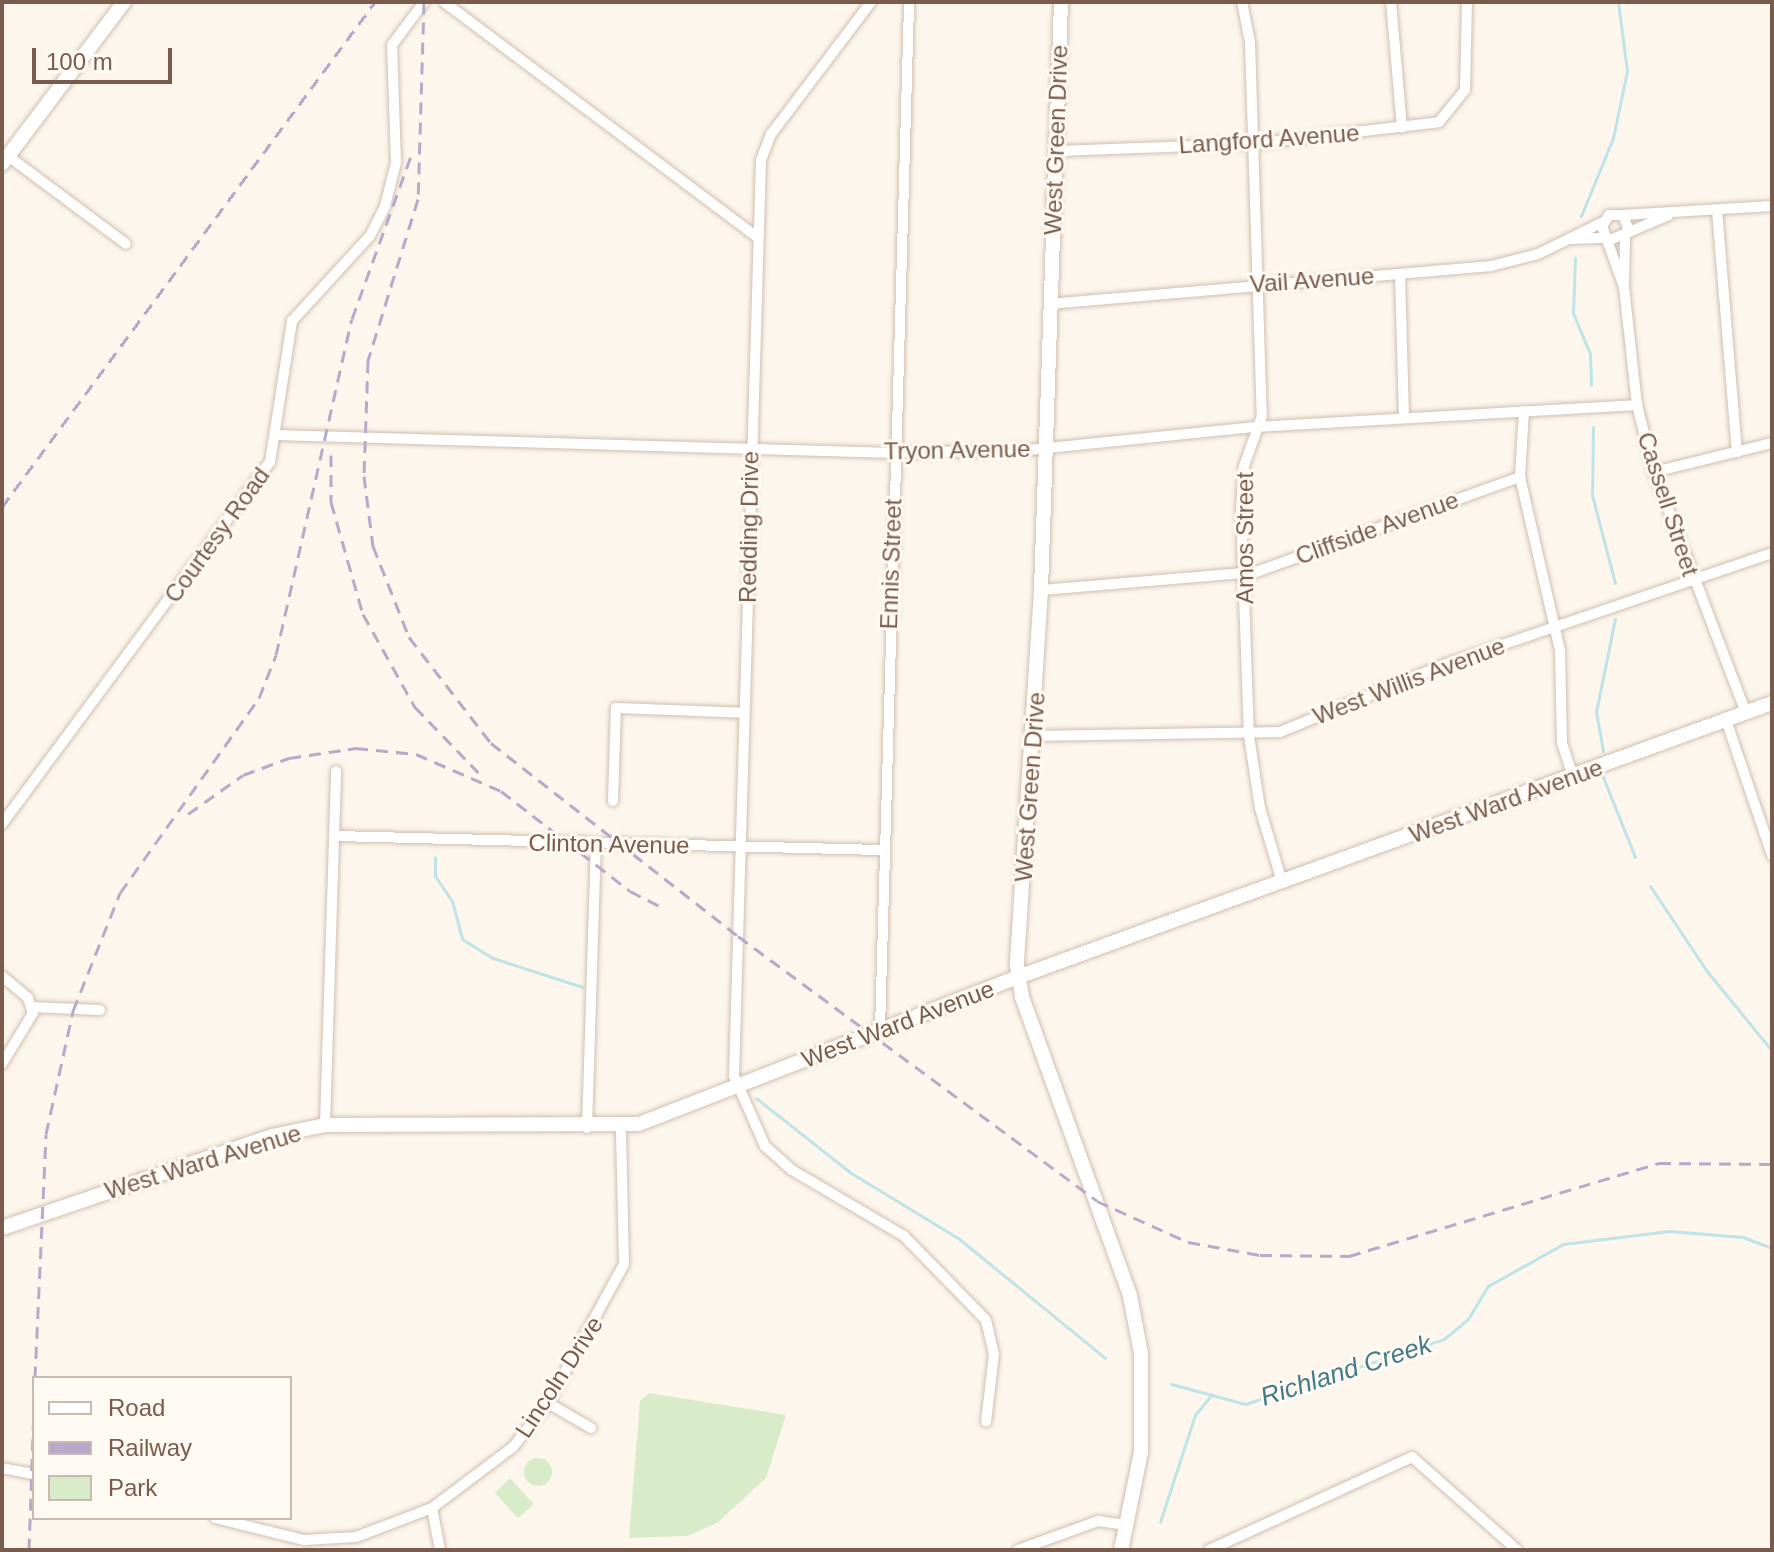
<!DOCTYPE html>
<html>
<head>
<meta charset="utf-8">
<style>
  body { margin:0 }
  #map { position:relative; width:1774px; height:1552px; overflow:hidden; background:#fdf6ec; font-family:Arial,sans-serif }
  div>[style] { position:absolute }
  .green>* { inset:0; background:#d8ecc9 }
  .round { border-radius:50% }
  .stream>* { height:3px; margin:-1.5px; padding:0 1.5px; transform-origin:1.5px; border-radius:1.5px; background:#bfe3e8 }
  .roads { filter:drop-shadow(0 0 2px #d1beb0) drop-shadow(0 0 2px #d1beb0) }
  .street>* { height:10px; margin:-5px; padding:0 5px; transform-origin:5px; border-radius:5px; background:#fff }
  .secondary>* { height:14px; margin:-7px; padding:0 7px; transform-origin:7px; border-radius:7px; background:#fff }
  .rail>* { height:3px; margin-top:-1.5px; transform-origin:0; background:repeating-linear-gradient(90deg,#b9a8c9 0 12px,transparent 0 20px) }
  span { translate:-50% -50%; white-space:nowrap; text-align:center; line-height:1.15; -webkit-text-stroke:6px #fffaf3; paint-order:stroke }
  .street-label { font-size:24px; color:#7a5c4d }
  .water-label { font-size:26px; color:#437c86; font-style:italic }
  .frame { position:absolute; inset:0; border:4px solid #7a5c4d; pointer-events:none }
  .legend { position:absolute; left:32px; top:1376px; width:260px; height:144px; box-sizing:border-box; background:#fffaf3; border:2px solid #cabbb1; margin:0; padding:10px 14px; list-style:none; font-size:24px; color:#7a5c4d }
  .legend li { display:flex; align-items:center; gap:16px; height:40px }
  .legend b { width:40px; border:2px solid #cabbb1 }
  .scale { position:absolute; left:32px; top:48px; width:140px; height:36px; box-sizing:border-box; border:4px solid #7a5c4d; border-top:0; padding-left:10px; font-size:24px; line-height:28px; white-space:nowrap; color:#7a5c4d; -webkit-text-stroke:6px #fffaf3; paint-order:stroke }
</style>
</head>
<body>
<div id="map">
  <div class="green">
    <i style="clip-path:polygon(649px 1393px,786px 1415px,766px 1478px,717px 1523px,687px 1536px,629px 1538px,640px 1401px)"></i>
    <i class="round" style="left:524px;top:1458px;width:28px;height:28px"></i>
    <i style="clip-path:polygon(510px 1478px,534px 1504px,518px 1518px,495px 1493px)"></i>
  </div>
  <div class="stream">
    <i style="left:1581px;top:216px;width:84px;rotate:-67.7deg"></i>
    <i style="left:1613px;top:138px;width:68px;rotate:-78.2deg"></i>
    <i style="left:1627px;top:71px;width:70px;rotate:-97.4deg"></i>
    <i style="left:1575px;top:258px;width:55px;rotate:92.1deg"></i>
    <i style="left:1573px;top:313px;width:44px;rotate:67.5deg"></i>
    <i style="left:1590px;top:354px;width:31px;rotate:88deg"></i>
    <i style="left:1593px;top:427px;width:68px;rotate:90.8deg"></i>
    <i style="left:1592px;top:495px;width:91px;rotate:75.4deg"></i>
    <i style="left:1603px;top:751px;width:40px;rotate:-100deg"></i>
    <i style="left:1596px;top:712px;width:95px;rotate:-78.5deg"></i>
    <i style="left:1603px;top:777px;width:86px;rotate:68.2deg"></i>
    <i style="left:435px;top:857px;width:19px;rotate:90deg"></i>
    <i style="left:435px;top:876px;width:30px;rotate:56deg"></i>
    <i style="left:452px;top:901px;width:39px;rotate:75deg"></i>
    <i style="left:462px;top:939px;width:36px;rotate:32deg"></i>
    <i style="left:493px;top:958px;width:94px;rotate:18deg"></i>
    <i style="left:1650px;top:886px;width:101px;rotate:56.3deg"></i>
    <i style="left:1706px;top:970px;width:104px;rotate:50.8deg"></i>
    <i style="left:756px;top:1098px;width:121px;rotate:38.3deg"></i>
    <i style="left:851px;top:1173px;width:125px;rotate:31.3deg"></i>
    <i style="left:958px;top:1238px;width:190px;rotate:39.2deg"></i>
    <i style="left:1171px;top:1384px;width:77px;rotate:15.1deg"></i>
    <i style="left:1245px;top:1404px;width:209px;rotate:-18.1deg"></i>
    <i style="left:1444px;top:1339px;width:31px;rotate:-40deg"></i>
    <i style="left:1468px;top:1319px;width:39px;rotate:-59deg"></i>
    <i style="left:1488px;top:1286px;width:86px;rotate:-29.2deg"></i>
    <i style="left:1563px;top:1244px;width:107px;rotate:-7deg"></i>
    <i style="left:1669px;top:1231px;width:74px;rotate:4.6deg"></i>
    <i style="left:1743px;top:1237px;width:31px;rotate:21deg"></i>
    <i style="left:1160px;top:1522px;width:113px;rotate:-71.9deg"></i>
    <i style="left:1195px;top:1415px;width:26px;rotate:-51deg"></i>
  </div>
  <div class="roads">
    <div class="street">
      <i style="left:444px;top:2px;width:391px;rotate:36.9deg"></i>
      <i style="left:871px;top:2px;width:166px;rotate:127.1deg"></i>
      <i style="left:771px;top:134px;width:28px;rotate:111deg"></i>
      <i style="left:761px;top:160px;width:916px;rotate:91.69deg"></i>
      <i style="left:734px;top:1076px;width:77px;rotate:66.1deg"></i>
      <i style="left:765px;top:1146px;width:36px;rotate:42deg"></i>
      <i style="left:792px;top:1170px;width:130px;rotate:30.5deg"></i>
      <i style="left:904px;top:1236px;width:117px;rotate:45.7deg"></i>
      <i style="left:986px;top:1320px;width:35px;rotate:77deg"></i>
      <i style="left:994px;top:1354px;width:68px;rotate:96.7deg"></i>
      <i style="left:1242px;top:2px;width:41px;rotate:78.7deg"></i>
      <i style="left:1250px;top:42px;width:374px;rotate:88.2deg"></i>
      <i style="left:1262px;top:416px;width:53px;rotate:109.8deg"></i>
      <i style="left:1244px;top:466px;width:43px;rotate:94deg"></i>
      <i style="left:1241px;top:509px;width:227px;rotate:88deg"></i>
      <i style="left:1249px;top:736px;width:73px;rotate:81.3deg"></i>
      <i style="left:1260px;top:808px;width:77px;rotate:73.4deg"></i>
      <i style="left:1391px;top:2px;width:126px;rotate:85deg"></i>
      <i style="left:1058px;top:151px;width:195px;rotate:-2.1deg"></i>
      <i style="left:1253px;top:144px;width:187px;rotate:-6.7deg"></i>
      <i style="left:1439px;top:122px;width:41px;rotate:-50.9deg"></i>
      <i style="left:1465px;top:90px;width:88px;rotate:-88.7deg"></i>
      <i style="left:8px;top:156px;width:147px;rotate:36.7deg"></i>
      <i style="left:1717px;top:210px;width:243px;rotate:85.3deg"></i>
      <i style="left:1623px;top:215px;width:149px;rotate:-3.5deg"></i>
      <i style="left:1629px;top:232px;width:43px;rotate:-23deg"></i>
      <i style="left:1625px;top:237px;width:50px;rotate:91.1deg"></i>
      <i style="left:1624px;top:287px;width:119px;rotate:83.7deg"></i>
      <i style="left:1637px;top:405px;width:69px;rotate:75.8deg"></i>
      <i style="left:1654px;top:472px;width:258px;rotate:69.1deg"></i>
      <i style="left:1571px;top:239px;width:35px;rotate:-2deg"></i>
      <i style="left:1610px;top:240px;width:21px;rotate:-23deg"></i>
      <i style="left:1629px;top:232px;width:18px;rotate:-109deg"></i>
      <i style="left:1623px;top:215px;width:14px;rotate:180deg"></i>
      <i style="left:1609px;top:215px;width:13px;rotate:122deg"></i>
      <i style="left:1602px;top:226px;width:65px;rotate:70.2deg"></i>
      <i style="left:1400px;top:274px;width:144px;rotate:88.4deg"></i>
      <i style="left:1049px;top:304px;width:444px;rotate:-4.9deg"></i>
      <i style="left:1491px;top:266px;width:49px;rotate:-14.3deg"></i>
      <i style="left:1538px;top:254px;width:72px;rotate:-26.2deg"></i>
      <i style="left:1524px;top:411px;width:66px;rotate:93.5deg"></i>
      <i style="left:1520px;top:477px;width:178px;rotate:77deg"></i>
      <i style="left:1560px;top:650px;width:93px;rotate:88.8deg"></i>
      <i style="left:1562px;top:743px;width:35px;rotate:72deg"></i>
      <i style="left:276px;top:435px;width:619px;rotate:1.67deg"></i>
      <i style="left:895px;top:453px;width:133px;rotate:-1.3deg"></i>
      <i style="left:1028px;top:450px;width:229px;rotate:-5.8deg"></i>
      <i style="left:1256px;top:427px;width:382px;rotate:-3.3deg"></i>
      <i style="left:1654px;top:472px;width:122px;rotate:-13.8deg"></i>
      <i style="left:1041px;top:590px;width:216px;rotate:-4.8deg"></i>
      <i style="left:1256px;top:572px;width:281px;rotate:-19.8deg"></i>
      <i style="left:1726px;top:720px;width:143px;rotate:71.2deg"></i>
      <i style="left:1034px;top:736px;width:246px;rotate:-0.9deg"></i>
      <i style="left:1280px;top:732px;width:176px;rotate:-22.3deg"></i>
      <i style="left:1443px;top:665px;width:348px;rotate:-18.8deg"></i>
      <i style="left:613px;top:801px;width:93px;rotate:-88.2deg"></i>
      <i style="left:616px;top:708px;width:128px;rotate:2.2deg"></i>
      <i style="left:2px;top:824px;width:450px;rotate:-53.5deg"></i>
      <i style="left:270px;top:462px;width:143px;rotate:-81.1deg"></i>
      <i style="left:292px;top:321px;width:115px;rotate:-47.5deg"></i>
      <i style="left:370px;top:236px;width:34px;rotate:-63deg"></i>
      <i style="left:385px;top:206px;width:44px;rotate:-75.7deg"></i>
      <i style="left:396px;top:163px;width:118px;rotate:-91.9deg"></i>
      <i style="left:392px;top:45px;width:54px;rotate:-53.3deg"></i>
      <i style="left:335px;top:836px;width:547px;rotate:1.47deg"></i>
      <i style="left:2px;top:976px;width:34px;rotate:40deg"></i>
      <i style="left:28px;top:998px;width:16px;rotate:72deg"></i>
      <i style="left:33px;top:1013px;width:60px;rotate:121.3deg"></i>
      <i style="left:32px;top:1007px;width:68px;rotate:2.5deg"></i>
      <i style="left:880px;top:1030px;width:1028px;rotate:-88.38deg"></i>
      <i style="left:325px;top:1125px;width:354px;rotate:-88.2deg"></i>
      <i style="left:587px;top:1128px;width:284px;rotate:-88.2deg"></i>
      <i style="left:548px;top:1403px;width:50px;rotate:30.2deg"></i>
      <i style="left:2px;top:1468px;width:33px;rotate:11deg"></i>
      <i style="left:432px;top:1508px;width:43px;rotate:79.2deg"></i>
      <i style="left:215px;top:1518px;width:92px;rotate:13.9deg"></i>
      <i style="left:304px;top:1540px;width:52px;rotate:-3.3deg"></i>
      <i style="left:356px;top:1537px;width:81px;rotate:-20.9deg"></i>
      <i style="left:432px;top:1508px;width:101px;rotate:-37deg"></i>
      <i style="left:513px;top:1447px;width:56px;rotate:-51.5deg"></i>
      <i style="left:548px;top:1403px;width:158px;rotate:-61.3deg"></i>
      <i style="left:624px;top:1264px;width:136px;rotate:-91.3deg"></i>
      <i style="left:1018px;top:1550px;width:85px;rotate:-19.9deg"></i>
      <i style="left:1098px;top:1521px;width:30px;rotate:8deg"></i>
      <i style="left:1209px;top:1550px;width:223px;rotate:-24.6deg"></i>
      <i style="left:1412px;top:1457px;width:140px;rotate:41.5deg"></i>
    </div>
    <div class="secondary">
      <i style="left:1061px;top:2px;width:588px;rotate:91.95deg"></i>
      <i style="left:1041px;top:590px;width:376px;rotate:93.7deg"></i>
      <i style="left:1017px;top:965px;width:32px;rotate:81deg"></i>
      <i style="left:1022px;top:997px;width:318px;rotate:70.1deg"></i>
      <i style="left:1130px;top:1296px;width:58px;rotate:79.1deg"></i>
      <i style="left:1141px;top:1353px;width:99px;rotate:90deg"></i>
      <i style="left:1141px;top:1452px;width:100px;rotate:101.5deg"></i>
      <i style="left:2px;top:164px;width:203px;rotate:-53deg"></i>
      <i style="left:2px;top:1228px;width:285px;rotate:-18.8deg"></i>
      <i style="left:272px;top:1136px;width:54px;rotate:-11.7deg"></i>
      <i style="left:325px;top:1125px;width:314px;rotate:-0.2deg"></i>
      <i style="left:639px;top:1124px;width:407px;rotate:-21.2deg"></i>
      <i style="left:1018px;top:977px;width:802px;rotate:-19.97deg"></i>
    </div>
  </div>
  <div class="rail">
    <i style="left:424px;top:2px;width:197px;rotate:91.7deg"></i>
    <i style="left:418px;top:199px;width:170px;rotate:107.2deg"></i>
    <i style="left:368px;top:361px;width:115px;rotate:92deg"></i>
    <i style="left:364px;top:476px;width:71px;rotate:82.7deg"></i>
    <i style="left:373px;top:546px;width:98px;rotate:68.4deg"></i>
    <i style="left:409px;top:637px;width:134px;rotate:52.3deg"></i>
    <i style="left:491px;top:743px;width:313px;rotate:38deg"></i>
    <i style="left:738px;top:936px;width:446px;rotate:36.4deg"></i>
    <i style="left:1097px;top:1201px;width:100px;rotate:24.3deg"></i>
    <i style="left:1188px;top:1242px;width:73px;rotate:10.2deg"></i>
    <i style="left:1260px;top:1255px;width:89px;rotate:0.6deg"></i>
    <i style="left:1349px;top:1256px;width:324px;rotate:-16.7deg"></i>
    <i style="left:1659px;top:1163px;width:113px;rotate:0.5deg"></i>
    <i style="left:331px;top:455px;width:47px;rotate:90deg"></i>
    <i style="left:331px;top:502px;width:116px;rotate:74.1deg"></i>
    <i style="left:363px;top:614px;width:107px;rotate:60.8deg"></i>
    <i style="left:415px;top:707px;width:91px;rotate:45.9deg"></i>
    <i style="left:2px;top:507px;width:628px;rotate:-53.55deg"></i>
    <i style="left:188px;top:814px;width:67px;rotate:-35.3deg"></i>
    <i style="left:243px;top:775px;width:49px;rotate:-20.3deg"></i>
    <i style="left:289px;top:758px;width:68px;rotate:-8.5deg"></i>
    <i style="left:356px;top:748px;width:60px;rotate:5.7deg"></i>
    <i style="left:416px;top:754px;width:93px;rotate:23.5deg"></i>
    <i style="left:501px;top:791px;width:163px;rotate:37.8deg"></i>
    <i style="left:630px;top:891px;width:35px;rotate:27deg"></i>
    <i style="left:35px;top:1378px;width:244px;rotate:-87.4deg"></i>
    <i style="left:46px;top:1134px;width:126px;rotate:-77.6deg"></i>
    <i style="left:73px;top:1011px;width:127px;rotate:-68.3deg"></i>
    <i style="left:120px;top:893px;width:239px;rotate:-54.5deg"></i>
    <i style="left:259px;top:698px;width:46px;rotate:-68.4deg"></i>
    <i style="left:276px;top:655px;width:344px;rotate:-77.3deg"></i>
    <i style="left:352px;top:319px;width:173px;rotate:-70.1deg"></i>
    <i style="left:29px;top:1550px;width:143px;rotate:-88deg"></i>
  </div>
  <div class="street-label">
    <span style="left:1269px;top:139px;rotate:-4deg">Langford Avenue</span>
    <span style="left:1056px;top:140px;rotate:-88deg">West Green Drive</span>
    <span style="left:1312px;top:280px;rotate:-4deg">Vail Avenue</span>
    <span style="left:957px;top:450px;rotate:-1deg">Tryon Avenue</span>
    <span style="left:1668px;top:504px;rotate:72deg">Cassell Street</span>
    <span style="left:749px;top:527px;rotate:-89deg">Redding Drive</span>
    <span style="left:1377px;top:528px;rotate:-20deg">Cliffside Avenue</span>
    <span style="left:217px;top:535px;rotate:-54deg">Courtesy Road</span>
    <span style="left:1245px;top:538px;rotate:-90deg">Amos Street</span>
    <span style="left:891px;top:564px;rotate:-88deg">Ennis Street</span>
    <span style="left:1409px;top:681px;rotate:-21deg">West Willis Avenue</span>
    <span style="left:1030px;top:787px;rotate:-86deg">West Green Drive</span>
    <span style="left:1506px;top:801px;rotate:-20deg">West Ward Avenue</span>
    <span style="left:609px;top:844px;rotate:1deg">Clinton Avenue</span>
    <span style="left:898px;top:1024px;rotate:-21deg">West Ward Avenue</span>
    <span style="left:203px;top:1162px;rotate:-17deg">West Ward Avenue</span>
    <span style="left:559px;top:1377px;rotate:-57deg">Lincoln Drive</span>
  </div>
  <div class="water-label">
    <span style="left:1346px;top:1371px;rotate:-18deg">Richland Creek</span>
  </div>
  <div class="frame"></div>
  <ul class="legend">
  <li><b style="height:10px;background:#fff"></b>Road</li>
  <li><b style="height:10px;background:#b9a8c9"></b>Railway</li>
  <li><b style="height:22px;background:#d8ecc9"></b>Park</li>
  </ul>
  <div class="scale">100 m</div>
</div>
</body>
</html>
